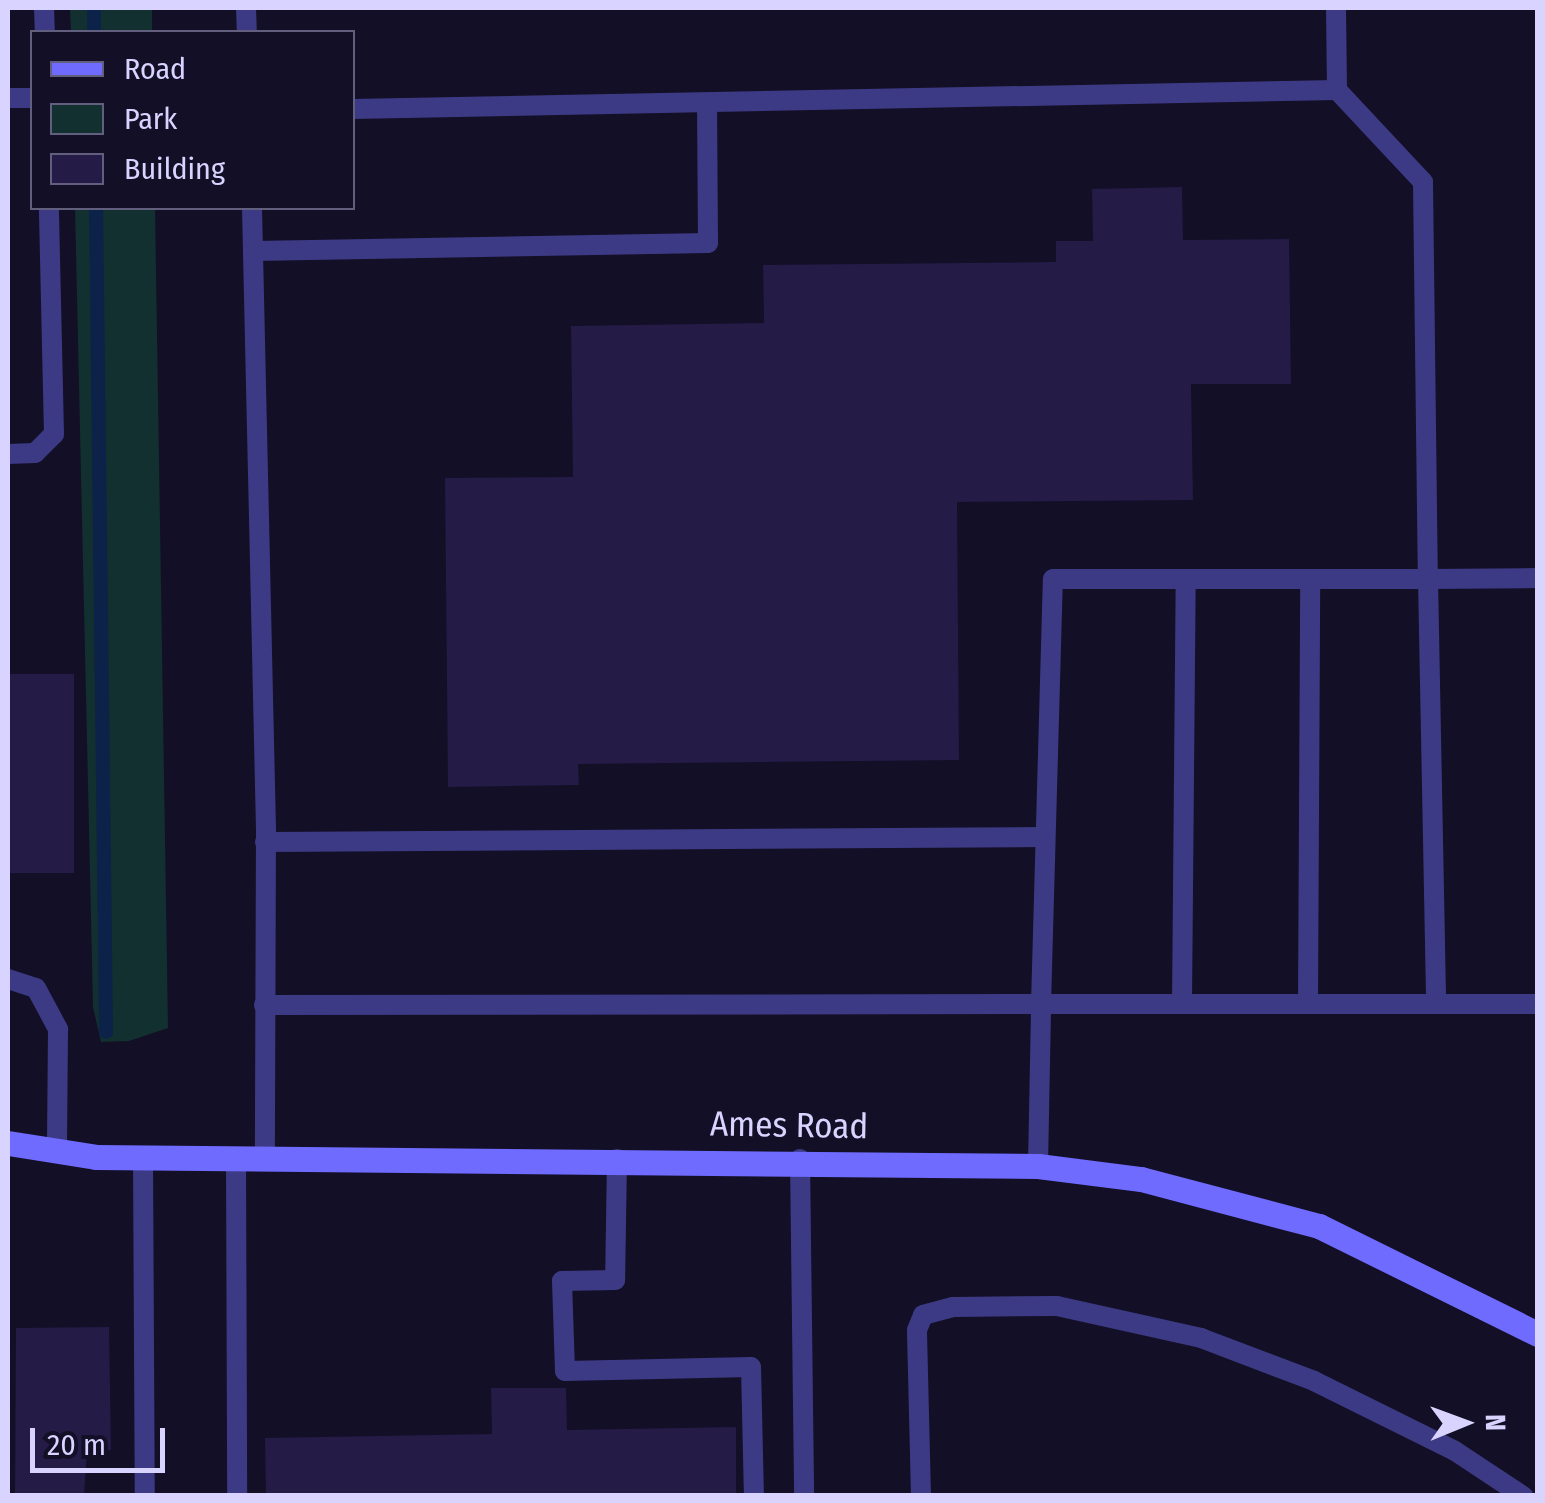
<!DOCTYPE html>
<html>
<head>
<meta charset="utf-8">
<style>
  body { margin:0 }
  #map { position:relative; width:1545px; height:1503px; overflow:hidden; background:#130f26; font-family:"Fira Sans Condensed",sans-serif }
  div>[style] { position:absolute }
  .green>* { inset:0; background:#12302f }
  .stream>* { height:14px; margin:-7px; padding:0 7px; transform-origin:7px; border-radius:7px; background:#0c2248 }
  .building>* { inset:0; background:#241b47 }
  .lane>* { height:20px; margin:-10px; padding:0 10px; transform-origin:10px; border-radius:10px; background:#3d3a85 }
  .secondary>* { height:25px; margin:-12.5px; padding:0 12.5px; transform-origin:12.5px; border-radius:12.5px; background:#6f6bff }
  span { translate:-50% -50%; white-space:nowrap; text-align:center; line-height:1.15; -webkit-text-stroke:10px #130f26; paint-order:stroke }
  .street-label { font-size:35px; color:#d9d4ff }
  .frame { position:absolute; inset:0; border:10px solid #d9d4ff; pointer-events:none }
  .legend { position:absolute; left:30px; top:30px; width:325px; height:180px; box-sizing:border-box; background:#130f26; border:2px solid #625e7d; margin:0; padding:12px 18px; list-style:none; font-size:30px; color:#d9d4ff }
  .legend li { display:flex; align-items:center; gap:20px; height:50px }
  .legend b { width:50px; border:2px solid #625e7d }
  .north { position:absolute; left:1415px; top:1373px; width:100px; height:100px; -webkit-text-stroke:8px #130f26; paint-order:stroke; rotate:89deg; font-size:28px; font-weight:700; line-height:40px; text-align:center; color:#d9d4ff }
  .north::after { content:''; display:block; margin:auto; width:35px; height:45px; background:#d9d4ff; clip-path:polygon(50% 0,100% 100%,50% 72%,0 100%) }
  .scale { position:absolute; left:30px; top:1428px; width:135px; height:45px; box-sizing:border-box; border:5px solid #d9d4ff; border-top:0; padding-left:12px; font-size:30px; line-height:35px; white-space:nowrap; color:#d9d4ff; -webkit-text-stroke:8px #130f26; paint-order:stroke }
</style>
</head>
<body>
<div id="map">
  <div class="green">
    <i style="clip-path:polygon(70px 8px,152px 8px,152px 32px,71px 32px)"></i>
    <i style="clip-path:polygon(75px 208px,155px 208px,168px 1028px,129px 1041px,101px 1042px,93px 1007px)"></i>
  </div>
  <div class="stream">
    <i style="left:94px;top:8px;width:24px;rotate:90deg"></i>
    <i style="left:96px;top:208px;width:824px;rotate:89.3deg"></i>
  </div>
  <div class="building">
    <i style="clip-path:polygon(1182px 187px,1183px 240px,1289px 239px,1291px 384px,1191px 384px,1193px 500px,957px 502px,959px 760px,578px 764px,579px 785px,448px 787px,445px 478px,573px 477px,571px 326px,764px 323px,763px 265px,1056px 262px,1056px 241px,1093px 241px,1092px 189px)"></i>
    <i style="clip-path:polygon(8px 674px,74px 674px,74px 873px,8px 873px)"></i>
    <i style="clip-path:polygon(109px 1327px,111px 1450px,87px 1450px,84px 1496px,15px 1496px,16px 1328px)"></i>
    <i style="clip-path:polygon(491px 1388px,566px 1388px,567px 1430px,736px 1427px,736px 1496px,266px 1496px,265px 1438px,492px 1434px)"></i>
  </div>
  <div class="lane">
    <i style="left:44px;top:8px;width:24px;rotate:88deg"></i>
    <i style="left:246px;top:8px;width:24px;rotate:88deg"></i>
    <i style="left:1336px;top:8px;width:82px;rotate:89.3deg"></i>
    <i style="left:1337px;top:90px;width:126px;rotate:46.9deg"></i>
    <i style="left:1423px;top:182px;width:397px;rotate:89.3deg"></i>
    <i style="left:1428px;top:579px;width:110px;rotate:-0.5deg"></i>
    <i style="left:8px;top:98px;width:24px"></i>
    <i style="left:352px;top:109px;width:985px;rotate:-1.11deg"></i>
    <i style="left:252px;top:208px;width:621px;rotate:88.71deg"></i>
    <i style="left:266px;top:829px;width:329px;rotate:90.2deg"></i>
    <i style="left:253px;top:251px;width:455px;rotate:-1deg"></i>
    <i style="left:708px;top:243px;width:138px;rotate:-90.4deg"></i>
    <i style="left:8px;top:454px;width:27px;rotate:-2deg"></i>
    <i style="left:35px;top:453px;width:27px;rotate:-45deg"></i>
    <i style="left:54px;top:434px;width:226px;rotate:-91.3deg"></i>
    <i style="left:265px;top:842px;width:780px;rotate:-0.37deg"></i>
    <i style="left:8px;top:979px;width:29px;rotate:18deg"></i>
    <i style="left:36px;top:988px;width:47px;rotate:61.8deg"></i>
    <i style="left:58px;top:1029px;width:122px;rotate:90.5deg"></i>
    <i style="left:1182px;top:1004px;width:425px;rotate:-89.5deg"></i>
    <i style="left:1308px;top:1004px;width:425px;rotate:-89.7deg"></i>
    <i style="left:264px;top:1005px;width:777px;rotate:-0.07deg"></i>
    <i style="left:1041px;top:1004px;width:425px;rotate:-88.4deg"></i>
    <i style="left:1053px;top:579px;width:375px"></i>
    <i style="left:1428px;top:579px;width:425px;rotate:88.9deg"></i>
    <i style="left:143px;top:1157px;width:339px;rotate:89.7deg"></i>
    <i style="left:236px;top:1158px;width:338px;rotate:89.8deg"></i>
    <i style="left:617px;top:1159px;width:121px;rotate:90.9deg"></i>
    <i style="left:615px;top:1280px;width:53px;rotate:178.9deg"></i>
    <i style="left:562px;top:1281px;width:90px;rotate:88.1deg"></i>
    <i style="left:565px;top:1371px;width:186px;rotate:-1.2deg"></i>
    <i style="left:751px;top:1367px;width:129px;rotate:88.7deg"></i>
    <i style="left:800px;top:1159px;width:337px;rotate:89.3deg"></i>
    <i style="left:1038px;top:1166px;width:162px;rotate:-88.9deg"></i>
    <i style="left:1041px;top:1004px;width:497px"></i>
    <i style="left:921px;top:1496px;width:166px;rotate:-91.4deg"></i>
    <i style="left:917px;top:1330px;width:16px;rotate:-68deg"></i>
    <i style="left:923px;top:1315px;width:31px;rotate:-15deg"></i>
    <i style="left:953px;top:1307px;width:104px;rotate:-0.6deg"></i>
    <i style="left:1057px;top:1306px;width:148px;rotate:12.5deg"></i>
    <i style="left:1201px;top:1338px;width:121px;rotate:20.8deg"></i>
    <i style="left:1314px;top:1381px;width:157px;rotate:26.4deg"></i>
    <i style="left:1455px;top:1451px;width:82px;rotate:33.5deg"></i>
  </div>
  <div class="secondary">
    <i style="left:8px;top:1143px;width:89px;rotate:9deg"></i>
    <i style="left:96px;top:1157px;width:942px;rotate:0.55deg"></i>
    <i style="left:1038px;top:1166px;width:104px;rotate:7.2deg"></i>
    <i style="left:1141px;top:1179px;width:184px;rotate:14.8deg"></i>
    <i style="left:1319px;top:1226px;width:244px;rotate:26.3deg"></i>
  </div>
  <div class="street-label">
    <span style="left:789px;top:1125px;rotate:1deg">Ames Road</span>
  </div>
  <div class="frame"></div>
  <ul class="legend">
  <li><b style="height:12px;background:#6f6bff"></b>Road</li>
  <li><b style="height:28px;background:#12302f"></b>Park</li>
  <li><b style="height:28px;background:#241b47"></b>Building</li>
  </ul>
  <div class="north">N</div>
  <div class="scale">20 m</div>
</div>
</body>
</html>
